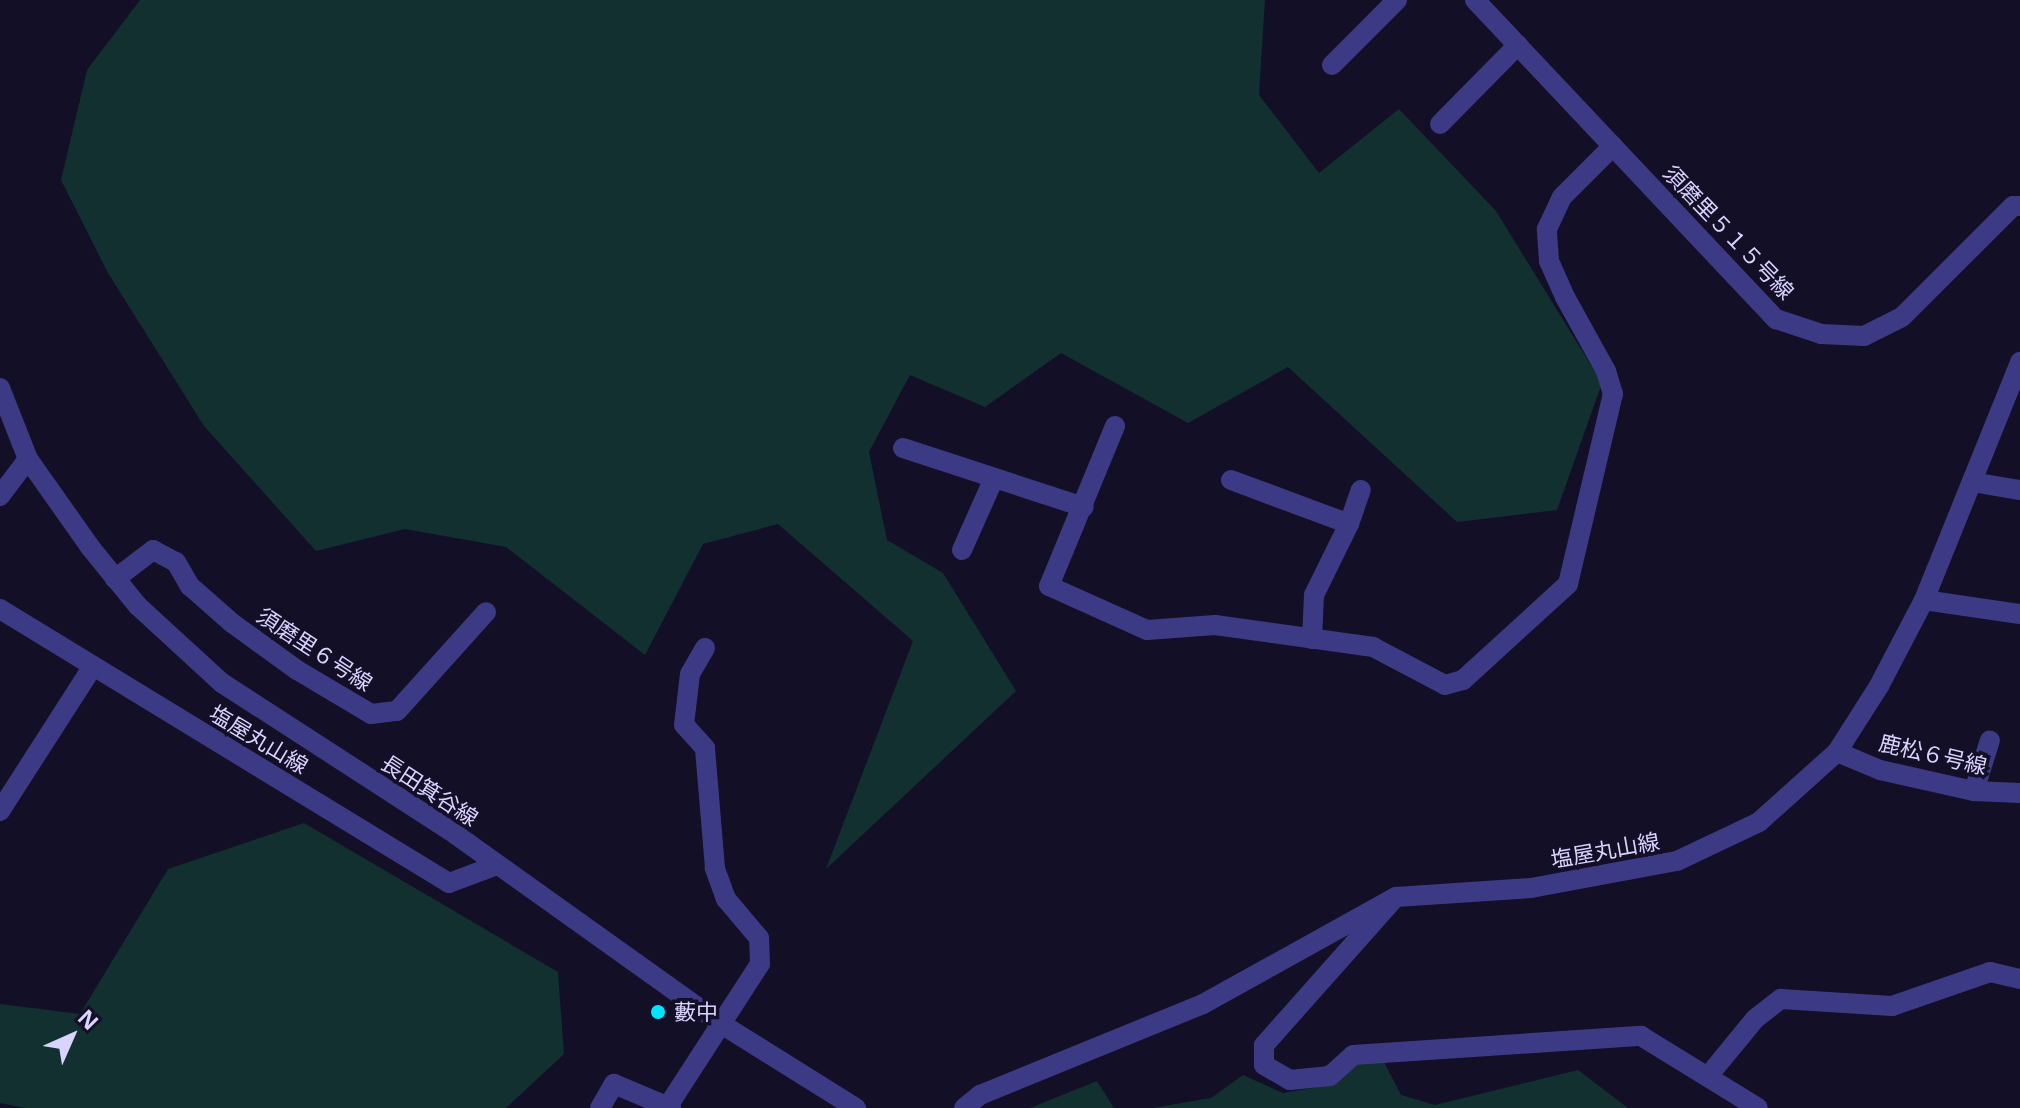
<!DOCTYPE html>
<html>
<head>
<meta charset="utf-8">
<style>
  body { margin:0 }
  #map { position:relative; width:2020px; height:1108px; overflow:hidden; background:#130f26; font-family:"Noto Sans","Noto Sans JP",sans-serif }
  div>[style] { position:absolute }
  .green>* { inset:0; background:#12302f }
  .minor>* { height:20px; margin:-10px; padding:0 10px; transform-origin:10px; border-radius:10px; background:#3d3a85 }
  .tertiary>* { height:20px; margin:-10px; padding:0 10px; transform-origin:10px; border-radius:10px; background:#3d3a85 }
  .dots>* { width:22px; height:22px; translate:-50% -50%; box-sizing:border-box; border:4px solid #130f26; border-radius:50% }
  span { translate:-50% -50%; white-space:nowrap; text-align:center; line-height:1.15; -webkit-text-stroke:7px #130f26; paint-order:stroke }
  .street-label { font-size:22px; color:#d9d4ff }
  .poi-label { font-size:22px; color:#d9d4ff }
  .left { translate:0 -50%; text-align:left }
  .north { position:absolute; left:32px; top:996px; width:80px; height:80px; -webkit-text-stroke:6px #130f26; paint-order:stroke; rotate:45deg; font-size:22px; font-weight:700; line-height:32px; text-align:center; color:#d9d4ff }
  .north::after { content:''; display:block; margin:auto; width:28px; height:36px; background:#d9d4ff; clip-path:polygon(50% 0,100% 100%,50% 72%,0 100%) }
</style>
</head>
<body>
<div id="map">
  <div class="green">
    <i style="clip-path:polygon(140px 0,1265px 0,1259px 95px,1319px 173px,1399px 109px,1496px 211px,1602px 383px,1557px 510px,1457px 522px,1288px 367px,1188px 423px,1061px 353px,985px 407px,910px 375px,869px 452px,887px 540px,943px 573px,1016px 691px,826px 869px,913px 641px,778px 524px,703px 544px,645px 655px,506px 547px,405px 529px,316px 551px,204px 426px,108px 273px,61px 180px,87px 70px)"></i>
    <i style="clip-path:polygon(304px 823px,558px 972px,564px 1054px,506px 1108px,25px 1108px,0 1103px,0 1004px,80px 1014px,168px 869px)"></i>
    <i style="clip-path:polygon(1384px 1062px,1401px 1095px,1435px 1105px,1578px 1070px,1628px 1108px,1152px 1108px,1211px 1098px,1243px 1075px,1283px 1093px,1336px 1084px,1353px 1064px)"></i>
    <i style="clip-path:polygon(1097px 1081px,1114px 1108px,1030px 1108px)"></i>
  </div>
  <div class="minor">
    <i style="left:1475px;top:0;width:439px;rotate:46.7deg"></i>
    <i style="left:1776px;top:319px;width:47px;rotate:18.4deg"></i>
    <i style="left:1821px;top:334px;width:43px;rotate:2.7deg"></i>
    <i style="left:1864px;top:336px;width:42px;rotate:-26.6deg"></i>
    <i style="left:1902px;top:317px;width:157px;rotate:-45deg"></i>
    <i style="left:2013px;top:206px;width:7px"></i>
    <i style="left:1332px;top:65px;width:92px;rotate:-45deg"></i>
    <i style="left:1440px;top:124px;width:111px;rotate:-45.4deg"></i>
    <i style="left:1115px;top:426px;width:173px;rotate:112.4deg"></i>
    <i style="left:1049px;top:586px;width:107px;rotate:24.2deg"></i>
    <i style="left:1147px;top:630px;width:68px;rotate:-4.2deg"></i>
    <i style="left:1215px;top:625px;width:160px;rotate:7.9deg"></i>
    <i style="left:1373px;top:647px;width:81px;rotate:27.8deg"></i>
    <i style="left:1445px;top:685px;width:19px;rotate:-16deg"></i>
    <i style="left:1463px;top:680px;width:142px;rotate:-42.4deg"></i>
    <i style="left:1568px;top:584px;width:195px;rotate:-76.7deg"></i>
    <i style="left:1613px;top:394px;width:24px;rotate:-107deg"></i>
    <i style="left:1606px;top:371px;width:85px;rotate:-119deg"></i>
    <i style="left:1565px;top:297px;width:39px;rotate:-114deg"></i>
    <i style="left:1549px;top:261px;width:32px;rotate:-94deg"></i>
    <i style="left:1547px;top:229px;width:35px;rotate:-65deg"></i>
    <i style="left:1562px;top:197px;width:72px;rotate:-45deg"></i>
    <i style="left:903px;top:448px;width:190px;rotate:18.1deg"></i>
    <i style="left:1231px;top:480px;width:126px;rotate:20.4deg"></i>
    <i style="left:1972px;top:482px;width:49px;rotate:9.5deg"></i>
    <i style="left:962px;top:550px;width:79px;rotate:-66deg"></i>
    <i style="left:115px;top:579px;width:48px;rotate:-37.3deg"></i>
    <i style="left:153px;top:550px;width:26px;rotate:28deg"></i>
    <i style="left:176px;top:562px;width:28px;rotate:60deg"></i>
    <i style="left:190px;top:586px;width:56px;rotate:41.4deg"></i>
    <i style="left:232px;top:623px;width:80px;rotate:35.9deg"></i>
    <i style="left:297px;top:670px;width:86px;rotate:30.7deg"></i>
    <i style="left:371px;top:714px;width:26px;rotate:-7deg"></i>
    <i style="left:397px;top:711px;width:133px;rotate:-48deg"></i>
    <i style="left:1924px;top:600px;width:97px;rotate:8.3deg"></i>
    <i style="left:0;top:609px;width:526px;rotate:31.39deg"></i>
    <i style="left:449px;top:883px;width:51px;rotate:-20.6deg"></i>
    <i style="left:1312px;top:639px;width:44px;rotate:-87.4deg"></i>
    <i style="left:1314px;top:595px;width:79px;rotate:-63.8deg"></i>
    <i style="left:1349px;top:524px;width:36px;rotate:-71deg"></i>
    <i style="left:1837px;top:752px;width:47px;rotate:22.7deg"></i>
    <i style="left:1880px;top:770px;width:96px;rotate:12.6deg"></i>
    <i style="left:1974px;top:791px;width:46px;rotate:2.5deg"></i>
    <i style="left:1974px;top:791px;width:53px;rotate:-72.6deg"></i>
    <i style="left:0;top:811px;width:172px;rotate:-57.3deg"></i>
    <i style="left:1392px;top:901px;width:193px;rotate:131.6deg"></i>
    <i style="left:1264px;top:1045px;width:20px;rotate:90deg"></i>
    <i style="left:1264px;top:1065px;width:30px;rotate:30deg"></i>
    <i style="left:1290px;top:1080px;width:40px;rotate:-5.7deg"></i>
    <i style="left:1330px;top:1076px;width:31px;rotate:-42deg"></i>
    <i style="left:1353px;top:1055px;width:289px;rotate:-3.8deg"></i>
    <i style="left:1641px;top:1036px;width:137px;rotate:31.6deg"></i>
    <i style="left:1709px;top:1075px;width:72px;rotate:-50.6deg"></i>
    <i style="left:1755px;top:1019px;width:33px;rotate:-38deg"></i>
    <i style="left:1781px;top:999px;width:111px;rotate:3.6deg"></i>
    <i style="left:1892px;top:1006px;width:104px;rotate:-19.1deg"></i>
    <i style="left:1990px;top:972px;width:31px;rotate:13deg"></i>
    <i style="left:668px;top:1106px;width:169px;rotate:-57.1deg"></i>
    <i style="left:760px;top:964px;width:26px;rotate:-92deg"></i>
    <i style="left:759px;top:938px;width:51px;rotate:-130.2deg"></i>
    <i style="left:726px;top:899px;width:33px;rotate:-110deg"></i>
    <i style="left:715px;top:868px;width:120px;rotate:-94.8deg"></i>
    <i style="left:705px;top:748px;width:31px;rotate:-132deg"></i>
    <i style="left:684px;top:725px;width:51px;rotate:-83.3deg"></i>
    <i style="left:690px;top:674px;width:30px;rotate:-60deg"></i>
    <i style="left:600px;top:1108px;width:28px;rotate:-60deg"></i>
    <i style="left:614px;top:1084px;width:62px;rotate:22.8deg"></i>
  </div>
  <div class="tertiary">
    <i style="left:0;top:388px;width:76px;rotate:68.5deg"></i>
    <i style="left:28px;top:459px;width:108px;rotate:54.8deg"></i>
    <i style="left:90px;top:547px;width:76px;rotate:50.9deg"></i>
    <i style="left:138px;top:606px;width:114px;rotate:42.5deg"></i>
    <i style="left:222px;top:683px;width:278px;rotate:32.9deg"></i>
    <i style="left:455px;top:834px;width:329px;rotate:35.5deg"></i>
    <i style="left:723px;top:1025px;width:157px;rotate:32deg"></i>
    <i style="left:0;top:496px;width:46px;rotate:-52.9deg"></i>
    <i style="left:964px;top:1108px;width:21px;rotate:-39deg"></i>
    <i style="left:980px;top:1095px;width:241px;rotate:-22.2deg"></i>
    <i style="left:1203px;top:1004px;width:221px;rotate:-29deg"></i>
    <i style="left:1396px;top:897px;width:135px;rotate:-3.8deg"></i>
    <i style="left:1531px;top:888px;width:148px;rotate:-10.5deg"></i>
    <i style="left:1677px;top:861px;width:91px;rotate:-25.4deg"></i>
    <i style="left:1759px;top:822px;width:105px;rotate:-41.9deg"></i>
    <i style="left:1837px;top:752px;width:78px;rotate:-57.5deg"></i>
    <i style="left:1879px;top:686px;width:97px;rotate:-62.4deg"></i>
    <i style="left:1924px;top:600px;width:257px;rotate:-68deg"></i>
  </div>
  <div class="dots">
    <i style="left:658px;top:1012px;background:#00e5ff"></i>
  </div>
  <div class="street-label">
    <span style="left:1729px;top:232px;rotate:46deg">須磨里５１５号線</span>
    <span style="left:315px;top:649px;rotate:33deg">須磨里６号線</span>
    <span style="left:259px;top:739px;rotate:31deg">塩屋丸山線</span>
    <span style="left:1933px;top:754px;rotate:13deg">鹿松６号線</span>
    <span style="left:430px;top:790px;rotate:33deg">長田箕谷線</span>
    <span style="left:1605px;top:850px;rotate:-10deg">塩屋丸山線</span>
  </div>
  <div class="poi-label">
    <span class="left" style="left:674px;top:1012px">藪中</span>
  </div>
  <div class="north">N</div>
</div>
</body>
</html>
